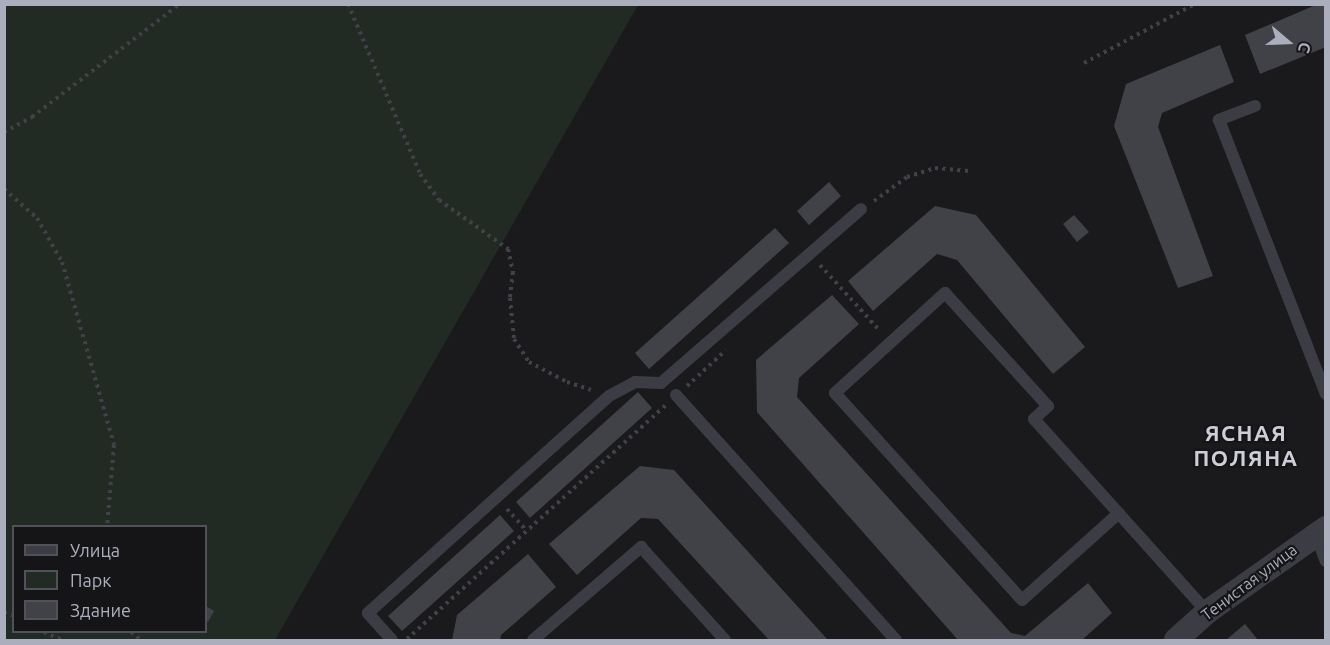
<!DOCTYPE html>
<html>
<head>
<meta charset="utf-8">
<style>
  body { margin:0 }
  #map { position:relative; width:1330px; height:645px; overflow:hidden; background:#1a1a1c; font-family:Ubuntu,sans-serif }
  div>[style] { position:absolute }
  .green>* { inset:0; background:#212b23 }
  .building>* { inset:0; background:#414247 }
  .path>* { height:4px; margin-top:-2px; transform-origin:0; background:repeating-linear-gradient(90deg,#404149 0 3px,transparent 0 7.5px) }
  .lane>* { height:12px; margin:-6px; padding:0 6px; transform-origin:6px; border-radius:6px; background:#3c3c44 }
  .street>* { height:24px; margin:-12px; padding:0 12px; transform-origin:12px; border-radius:12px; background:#3c3c44 }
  span { translate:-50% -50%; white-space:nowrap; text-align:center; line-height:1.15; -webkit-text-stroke:4.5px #151517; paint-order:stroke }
  .street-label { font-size:16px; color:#abaebd }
  .district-label { font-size:22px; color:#cdced8; font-weight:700; letter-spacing:1.5px }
  .frame { position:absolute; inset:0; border:6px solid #abaebd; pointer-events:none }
  .legend { position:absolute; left:12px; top:525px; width:195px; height:108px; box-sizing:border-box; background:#151517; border:2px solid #515259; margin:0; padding:8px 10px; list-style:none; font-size:18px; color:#abaebd }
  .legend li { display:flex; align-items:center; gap:12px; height:30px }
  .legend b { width:30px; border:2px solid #515259 }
  .north { position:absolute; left:1258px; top:12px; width:60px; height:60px; -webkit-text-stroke:4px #151517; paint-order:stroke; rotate:109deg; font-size:16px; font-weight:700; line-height:24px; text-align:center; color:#abaebd }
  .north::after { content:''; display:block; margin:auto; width:21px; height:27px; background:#abaebd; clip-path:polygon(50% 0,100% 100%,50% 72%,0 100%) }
</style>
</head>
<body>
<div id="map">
  <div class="green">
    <i style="clip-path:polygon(evenodd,4px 5px,638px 5px,275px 640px,5px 640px,4px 5px,14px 526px,206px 526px,206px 632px,14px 632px,14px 526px)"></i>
  </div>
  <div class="building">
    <i style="clip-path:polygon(1318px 4px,1326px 4px,1326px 47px,1260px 74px,1245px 35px)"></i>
    <i style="clip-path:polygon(1220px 45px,1234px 82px,1162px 113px,1158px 127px,1213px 276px,1178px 288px,1114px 126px,1126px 84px)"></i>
    <i style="clip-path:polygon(829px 182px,841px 196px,809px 225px,797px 211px)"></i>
    <i style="clip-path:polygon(935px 206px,976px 215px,1085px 347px,1053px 374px,957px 260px,937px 254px,873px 311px,848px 281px)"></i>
    <i style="clip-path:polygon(1074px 215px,1089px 232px,1077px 242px,1063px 224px)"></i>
    <i style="clip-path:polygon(775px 228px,789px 243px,649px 369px,635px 353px)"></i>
    <i style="clip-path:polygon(832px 295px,859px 324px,799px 378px,797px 397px,1011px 633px,1025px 636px,1088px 583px,1112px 613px,1082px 640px,958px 640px,757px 412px,756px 360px)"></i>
    <i style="clip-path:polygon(638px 392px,652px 408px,530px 518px,516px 502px)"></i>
    <i style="clip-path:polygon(640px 466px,674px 470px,828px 640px,769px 640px,658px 519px,641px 518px,577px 575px,549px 544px)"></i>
    <i style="clip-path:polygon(500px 515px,514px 531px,402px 631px,388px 616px)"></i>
    <i style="clip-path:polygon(528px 554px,556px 587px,501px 635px,500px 640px,452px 640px,457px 615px)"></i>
    <i style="clip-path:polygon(206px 606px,214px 611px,208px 622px,206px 620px)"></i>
    <i style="clip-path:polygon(1245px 624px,1258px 640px,1226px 640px)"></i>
  </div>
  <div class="path">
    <i style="left:348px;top:4px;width:185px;rotate:67deg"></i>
    <i style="left:420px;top:174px;width:32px;rotate:54deg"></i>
    <i style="left:439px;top:200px;width:85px;rotate:35.4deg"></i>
    <i style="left:508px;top:249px;width:24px;rotate:78deg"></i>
    <i style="left:513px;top:272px;width:26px;rotate:97deg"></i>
    <i style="left:510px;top:298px;width:41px;rotate:84.4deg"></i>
    <i style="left:514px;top:339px;width:27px;rotate:57deg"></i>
    <i style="left:529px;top:362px;width:43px;rotate:27.8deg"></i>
    <i style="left:567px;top:382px;width:25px;rotate:18deg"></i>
    <i style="left:1084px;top:63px;width:126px;rotate:-28deg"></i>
    <i style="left:4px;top:132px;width:32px;rotate:-28deg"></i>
    <i style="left:32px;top:117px;width:186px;rotate:-37.4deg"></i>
    <i style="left:4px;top:189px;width:44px;rotate:41.3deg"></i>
    <i style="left:37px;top:218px;width:51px;rotate:60.4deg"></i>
    <i style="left:62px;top:262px;width:190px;rotate:74.1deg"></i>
    <i style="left:114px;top:445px;width:81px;rotate:94.9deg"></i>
    <i style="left:874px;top:201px;width:41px;rotate:-36deg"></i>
    <i style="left:907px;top:177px;width:29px;rotate:-18deg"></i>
    <i style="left:935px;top:168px;width:37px;rotate:5deg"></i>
    <i style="left:820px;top:265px;width:89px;rotate:47.7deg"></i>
    <i style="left:687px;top:386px;width:53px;rotate:-42.7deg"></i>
    <i style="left:507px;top:509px;width:30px;rotate:48deg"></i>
    <i style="left:4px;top:612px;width:11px;rotate:22deg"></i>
    <i style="left:44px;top:632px;width:20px;rotate:24deg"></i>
    <i style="left:131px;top:632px;width:13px;rotate:39deg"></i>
    <i style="left:407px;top:639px;width:349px;rotate:-42.1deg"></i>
  </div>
  <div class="lane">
    <i style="left:1255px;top:106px;width:39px;rotate:159deg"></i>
    <i style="left:1219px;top:120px;width:294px;rotate:68.7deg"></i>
    <i style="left:676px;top:395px;width:329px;rotate:48.1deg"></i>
    <i style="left:1119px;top:513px;width:130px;rotate:138.1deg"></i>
    <i style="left:1022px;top:600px;width:279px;rotate:-132.1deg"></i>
    <i style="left:835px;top:393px;width:149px;rotate:-42.3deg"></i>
    <i style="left:945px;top:293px;width:153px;rotate:47.7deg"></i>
    <i style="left:1048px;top:406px;width:19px;rotate:137deg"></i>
    <i style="left:1034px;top:419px;width:259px;rotate:48.1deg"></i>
    <i style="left:1315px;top:533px;width:30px;rotate:69deg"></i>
    <i style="left:392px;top:640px;width:36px;rotate:-132deg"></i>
    <i style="left:368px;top:613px;width:324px;rotate:-42deg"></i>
    <i style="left:609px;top:396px;width:30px;rotate:-28deg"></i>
    <i style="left:635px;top:382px;width:26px;rotate:2deg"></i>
    <i style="left:661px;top:383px;width:265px;rotate:-41deg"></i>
    <i style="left:533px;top:640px;width:143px;rotate:-40.7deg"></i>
    <i style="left:641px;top:547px;width:125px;rotate:47.9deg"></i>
  </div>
  <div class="street">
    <i style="left:1176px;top:640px;width:42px;rotate:-42.1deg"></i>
    <i style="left:1207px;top:612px;width:146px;rotate:-35.2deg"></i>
  </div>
  <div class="street-label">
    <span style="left:1249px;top:582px;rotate:-37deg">Тенистая улица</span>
  </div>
  <div class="district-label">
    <span style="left:1246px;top:445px">ЯСНАЯ<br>ПОЛЯНА</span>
  </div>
  <div class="frame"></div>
  <ul class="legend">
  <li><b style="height:8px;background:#3c3c44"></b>Улица</li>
  <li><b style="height:16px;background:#212b23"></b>Парк</li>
  <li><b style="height:16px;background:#414247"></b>Здание</li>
  </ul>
  <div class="north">С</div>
</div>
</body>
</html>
